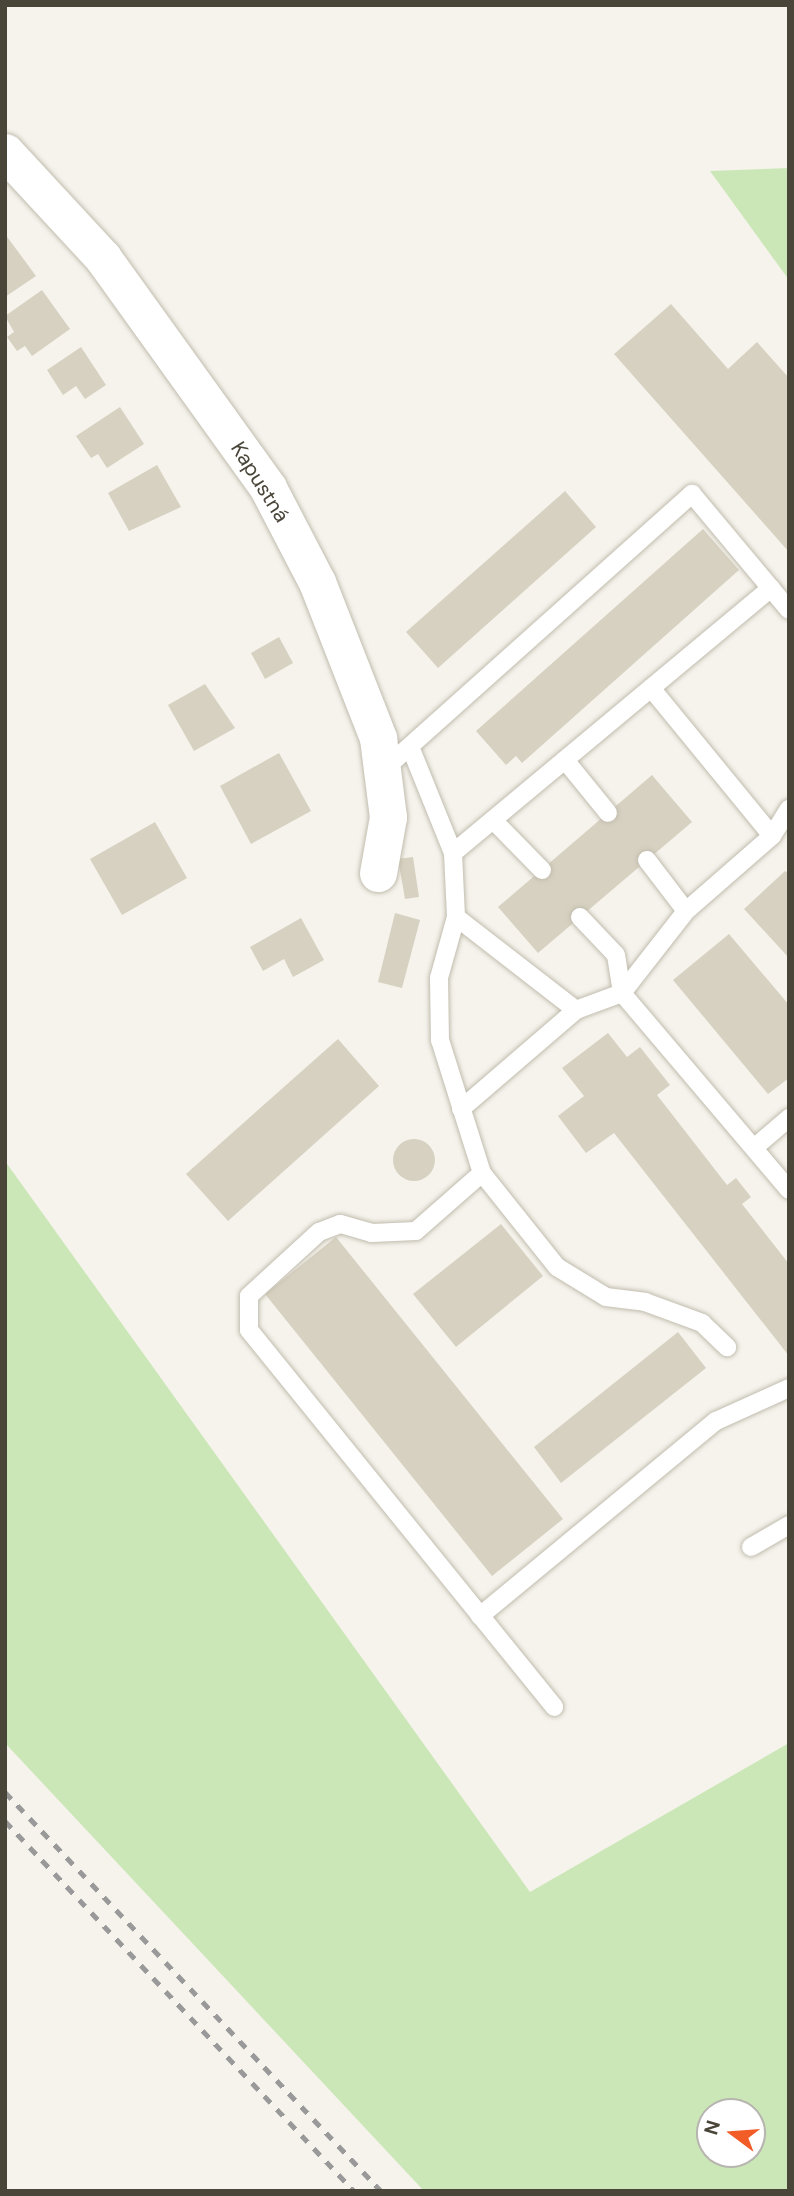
<!DOCTYPE html>
<html>
<head>
<meta charset="utf-8">
<style>
  body { margin:0 }
  #map { position:relative; width:794px; height:2196px; overflow:hidden; background:#f5f3ec; font-family:"DM Sans",sans-serif }
  div>[style] { position:absolute }
  .green>* { inset:0; background:#cce7b7 }
  .building>* { inset:0; background:#d7d1c1 }
  .round { border-radius:50% }
  .roads { filter:drop-shadow(0 0 2px #c1bcae) drop-shadow(0 0 2px #c1bcae) }
  .lane>* { height:18px; margin:-9px; padding:0 9px; transform-origin:9px; border-radius:9px; background:#fff }
  .street>* { height:37px; margin:-18.5px; padding:0 18.5px; transform-origin:18.5px; border-radius:18.5px; background:#fff }
  .rail>* { height:5px; margin-top:-2.5px; transform-origin:0; background:repeating-linear-gradient(90deg,#999 0 9px,transparent 0 18px) }
  span { translate:-50% -50%; white-space:nowrap; text-align:center; line-height:1.15; -webkit-text-stroke:5px #fff; paint-order:stroke }
  .street-label { font-size:21px; color:#4a4539 }
  .frame { position:absolute; inset:0; border:7px solid #4a4539; pointer-events:none }
  .north { position:absolute; left:696px; top:2098px; width:70px; height:70px; box-sizing:border-box; background:#fff; border:2px solid #b7b5b0; border-radius:50%; rotate:286deg; font-size:19px; font-weight:700; line-height:28px; text-align:center; color:#4a4539 }
  .north::after { content:''; display:block; margin:auto; width:24px; height:32px; background:#f25c26; clip-path:polygon(50% 0,100% 100%,50% 72%,0 100%) }
</style>
</head>
<body>
<div id="map">
  <div class="green">
    <i style="clip-path:polygon(789px 168px,789px 280px,710px 171px)"></i>
    <i style="clip-path:polygon(evenodd,5px 1161px,530px 1892px,789px 1743px,789px 2191px,424px 2191px,5px 1743px,5px 1161px,710px 2112px,752px 2112px,752px 2154px,710px 2154px,710px 2112px)"></i>
  </div>
  <div class="building">
    <i style="clip-path:polygon(5px 234px,36px 276px,5px 297px)"></i>
    <i style="clip-path:polygon(42px 290px,70px 329px,32px 356px,25px 346px,17px 351px,7px 337px,14px 332px,5px 316px)"></i>
    <i style="clip-path:polygon(671px 304px,728px 369px,757px 342px,789px 378px,789px 552px,614px 354px)"></i>
    <i style="clip-path:polygon(81px 347px,106px 385px,85px 399px,76px 386px,63px 395px,47px 370px)"></i>
    <i style="clip-path:polygon(120px 407px,144px 444px,107px 468px,98px 454px,91px 458px,76px 436px)"></i>
    <i style="clip-path:polygon(157px 465px,181px 507px,129px 531px,108px 493px)"></i>
    <i style="clip-path:polygon(565px 491px,596px 527px,438px 668px,406px 632px)"></i>
    <i style="clip-path:polygon(703px 529px,739px 570px,522px 763px,516px 756px,506px 765px,476px 731px)"></i>
    <i style="clip-path:polygon(279px 637px,293px 663px,265px 679px,251px 653px)"></i>
    <i style="clip-path:polygon(205px 684px,235px 728px,194px 751px,168px 705px)"></i>
    <i style="clip-path:polygon(279px 753px,311px 811px,251px 844px,220px 786px)"></i>
    <i style="clip-path:polygon(652px 775px,692px 822px,538px 953px,498px 907px)"></i>
    <i style="clip-path:polygon(155px 822px,187px 878px,122px 915px,90px 859px)"></i>
    <i style="clip-path:polygon(413px 857px,419px 897px,405px 899px,398px 859px)"></i>
    <i style="clip-path:polygon(785px 871px,789px 874px,789px 958px,744px 909px)"></i>
    <i style="clip-path:polygon(395px 913px,420px 920px,402px 988px,378px 982px)"></i>
    <i style="clip-path:polygon(301px 918px,324px 960px,293px 977px,284px 959px,263px 971px,250px 947px)"></i>
    <i style="clip-path:polygon(729px 934px,789px 1005px,789px 1078px,768px 1094px,673px 980px)"></i>
    <i style="clip-path:polygon(608px 1033px,627px 1057px,640px 1047px,670px 1085px,657px 1095px,727px 1185px,736px 1178px,751px 1197px,742px 1204px,789px 1264px,789px 1356px,614px 1133px,586px 1153px,558px 1116px,584px 1096px,562px 1068px)"></i>
    <i style="clip-path:polygon(338px 1039px,379px 1086px,228px 1221px,186px 1174px)"></i>
    <i class="round" style="left:393px;top:1139px;width:42px;height:42px"></i>
    <i style="clip-path:polygon(501px 1224px,543px 1276px,456px 1347px,413px 1294px)"></i>
    <i style="clip-path:polygon(336px 1237px,563px 1519px,492px 1576px,265px 1294px)"></i>
    <i style="clip-path:polygon(678px 1332px,706px 1368px,561px 1483px,534px 1447px)"></i>
  </div>
  <div class="roads">
    <div class="lane">
      <i style="left:651px;top:688px;width:191px;rotate:50.7deg"></i>
      <i style="left:411px;top:749px;width:112px;rotate:68deg"></i>
      <i style="left:453px;top:853px;width:64px;rotate:87.3deg"></i>
      <i style="left:456px;top:917px;width:63px;rotate:105.6deg"></i>
      <i style="left:439px;top:978px;width:62px;rotate:89.1deg"></i>
      <i style="left:440px;top:1040px;width:139px;rotate:72.5deg"></i>
      <i style="left:482px;top:1173px;width:120px;rotate:51.4deg"></i>
      <i style="left:557px;top:1267px;width:57px;rotate:31.5deg"></i>
      <i style="left:606px;top:1297px;width:39px;rotate:7deg"></i>
      <i style="left:645px;top:1302px;width:61px;rotate:20.2deg"></i>
      <i style="left:702px;top:1323px;width:35px;rotate:44deg"></i>
      <i style="left:565px;top:760px;width:68px;rotate:50.9deg"></i>
      <i style="left:382px;top:771px;width:416px;rotate:-41.8deg"></i>
      <i style="left:692px;top:494px;width:151px;rotate:50.1deg"></i>
      <i style="left:493px;top:820px;width:70px;rotate:45.6deg"></i>
      <i style="left:453px;top:853px;width:414px;rotate:-39.8deg"></i>
      <i style="left:647px;top:860px;width:64px;rotate:52.6deg"></i>
      <i style="left:456px;top:917px;width:152px;rotate:37.8deg"></i>
      <i style="left:580px;top:917px;width:52px;rotate:46.5deg"></i>
      <i style="left:616px;top:955px;width:38px;rotate:81deg"></i>
      <i style="left:622px;top:993px;width:258px;rotate:49.7deg"></i>
      <i style="left:461px;top:1109px;width:152px;rotate:-40.7deg"></i>
      <i style="left:576px;top:1010px;width:49px;rotate:-20.3deg"></i>
      <i style="left:622px;top:993px;width:104px;rotate:-52deg"></i>
      <i style="left:686px;top:911px;width:114px;rotate:-41.1deg"></i>
      <i style="left:772px;top:836px;width:32px;rotate:-58deg"></i>
      <i style="left:755px;top:1147px;width:45px;rotate:-40.5deg"></i>
      <i style="left:482px;top:1173px;width:88px;rotate:138.7deg"></i>
      <i style="left:416px;top:1231px;width:44px;rotate:177.4deg"></i>
      <i style="left:372px;top:1233px;width:33px;rotate:-164deg"></i>
      <i style="left:340px;top:1224px;width:22px;rotate:159deg"></i>
      <i style="left:319px;top:1232px;width:95px;rotate:137.6deg"></i>
      <i style="left:249px;top:1296px;width:34px;rotate:90deg"></i>
      <i style="left:249px;top:1330px;width:485px;rotate:51deg"></i>
      <i style="left:751px;top:1547px;width:44px;rotate:-30.1deg"></i>
      <i style="left:480px;top:1616px;width:306px;rotate:-39.6deg"></i>
      <i style="left:716px;top:1421px;width:80px;rotate:-24.3deg"></i>
    </div>
    <div class="street">
      <i style="left:5px;top:152px;width:144px;rotate:47.2deg"></i>
      <i style="left:103px;top:258px;width:283px;rotate:54.3deg"></i>
      <i style="left:268px;top:488px;width:106px;rotate:62.5deg"></i>
      <i style="left:317px;top:582px;width:168px;rotate:68.6deg"></i>
      <i style="left:378px;top:738px;width:80px;rotate:82.8deg"></i>
      <i style="left:388px;top:817px;width:57px;rotate:100.1deg"></i>
    </div>
  </div>
  <div class="rail">
    <i style="left:5px;top:1792px;width:548px;rotate:46.7deg"></i>
    <i style="left:5px;top:1821px;width:509px;rotate:46.67deg"></i>
  </div>
  <div class="street-label">
    <span style="left:260px;top:482px;rotate:58deg">Kapustná</span>
  </div>
  <div class="frame"></div>
  <div class="north">N</div>
</div>
</body>
</html>
